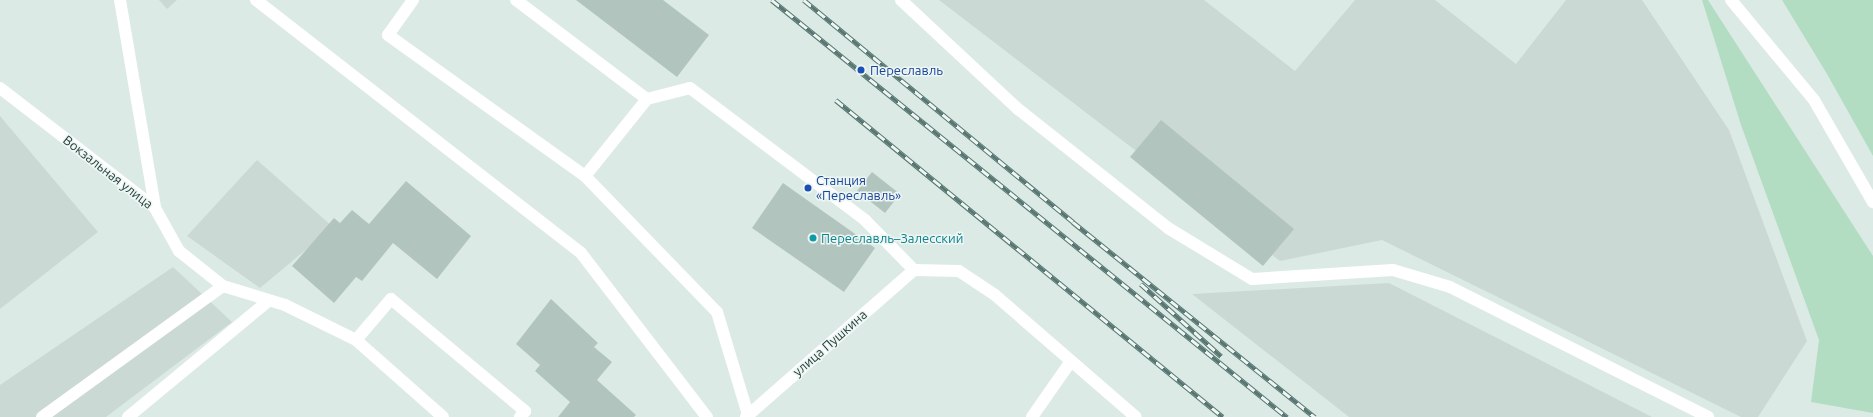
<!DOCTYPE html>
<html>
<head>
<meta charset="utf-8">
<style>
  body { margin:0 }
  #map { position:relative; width:1873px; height:417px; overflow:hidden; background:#dceae5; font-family:Ubuntu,sans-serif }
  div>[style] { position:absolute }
  .built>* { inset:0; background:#cbd9d4 }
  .green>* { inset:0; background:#b3ddc3 }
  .building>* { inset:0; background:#b2c4be }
  .service>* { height:12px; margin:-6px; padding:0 6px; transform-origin:6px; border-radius:6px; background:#fff }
  .minor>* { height:12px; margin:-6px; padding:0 6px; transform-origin:6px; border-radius:6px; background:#fff }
  .tertiary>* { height:12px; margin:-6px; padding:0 6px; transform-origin:6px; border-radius:6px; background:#fff }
  .rail>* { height:4.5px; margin-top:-2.25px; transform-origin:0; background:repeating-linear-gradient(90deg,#edf6f3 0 9px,#577671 0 18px); box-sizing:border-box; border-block:1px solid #577671 }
  .dots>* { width:11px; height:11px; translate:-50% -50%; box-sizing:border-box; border:2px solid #edf6f3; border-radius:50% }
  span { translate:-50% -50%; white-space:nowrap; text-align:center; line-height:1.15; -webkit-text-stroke:3px #edf6f3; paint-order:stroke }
  .transit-label { font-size:13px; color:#164399 }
  .left { translate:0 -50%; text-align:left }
  .street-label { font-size:13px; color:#1e3935 }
  .culture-label { font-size:13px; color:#0d838f }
</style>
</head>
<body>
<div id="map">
  <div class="built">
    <i style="clip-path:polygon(159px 0,177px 0,167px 9px)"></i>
    <i style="clip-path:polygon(939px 0,1204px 0,1295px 71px,1355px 0,1435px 0,1516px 64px,1566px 0,1642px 0,1729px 130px,1807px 341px,1758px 417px,1741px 417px,1382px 240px,1280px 261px)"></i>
    <i style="clip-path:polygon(0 116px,98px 232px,0 309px)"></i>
    <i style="clip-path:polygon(257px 160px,333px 227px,260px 288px,187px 236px)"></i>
    <i style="clip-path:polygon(173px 267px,232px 322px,106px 417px,0 417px,0 385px)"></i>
    <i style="clip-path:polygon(1389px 283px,1652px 417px,1349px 417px,1192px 294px)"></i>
  </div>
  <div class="green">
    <i style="clip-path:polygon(1702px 0,1708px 0,1873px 256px,1873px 413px,1811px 402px,1819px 340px,1741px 125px)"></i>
    <i style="clip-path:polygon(1782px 0,1873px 0,1873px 156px,1827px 74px)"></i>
  </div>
  <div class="building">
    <i style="clip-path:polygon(576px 0,663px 0,709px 35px,677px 77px)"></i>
    <i style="clip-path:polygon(1161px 120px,1294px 229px,1263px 266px,1130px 157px)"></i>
    <i style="clip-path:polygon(872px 172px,900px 194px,885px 213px,857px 191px)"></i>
    <i style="clip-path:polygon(406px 181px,471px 236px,437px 279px,393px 243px,362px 281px,356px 277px,334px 303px,292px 266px,334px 218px,340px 223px,352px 210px,369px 224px)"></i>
    <i style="clip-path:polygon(783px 183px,875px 248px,844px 292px,752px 228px)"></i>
    <i style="clip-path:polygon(551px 299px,598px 343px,594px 347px,612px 362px,597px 380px,636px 415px,634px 417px,558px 417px,570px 402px,535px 371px,540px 365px,516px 344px)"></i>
  </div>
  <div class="service">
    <i style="left:120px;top:0;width:211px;rotate:80.4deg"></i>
    <i style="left:413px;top:0;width:43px;rotate:125.5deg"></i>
    <i style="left:388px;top:35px;width:242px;rotate:35.6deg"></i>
    <i style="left:585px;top:176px;width:190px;rotate:45.9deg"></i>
    <i style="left:717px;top:312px;width:108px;rotate:73.2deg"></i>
    <i style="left:516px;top:0;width:164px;rotate:37.1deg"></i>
    <i style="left:647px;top:99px;width:99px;rotate:128.8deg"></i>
    <i style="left:901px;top:0;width:160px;rotate:43deg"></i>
    <i style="left:1018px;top:109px;width:191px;rotate:38.4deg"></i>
    <i style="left:1168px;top:228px;width:98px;rotate:31.3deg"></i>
    <i style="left:1252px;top:279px;width:141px;rotate:-3.7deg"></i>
    <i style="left:1393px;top:270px;width:59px;rotate:16.6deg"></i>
    <i style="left:1450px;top:287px;width:289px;rotate:26.7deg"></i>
    <i style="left:647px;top:99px;width:44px;rotate:-14.3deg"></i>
    <i style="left:690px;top:88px;width:219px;rotate:37deg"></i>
    <i style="left:865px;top:220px;width:70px;rotate:45.6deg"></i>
    <i style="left:356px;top:340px;width:54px;rotate:-49.5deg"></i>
    <i style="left:391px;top:299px;width:175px;rotate:39.9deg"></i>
    <i style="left:525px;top:411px;width:8px;rotate:130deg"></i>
    <i style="left:42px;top:417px;width:223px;rotate:-35.9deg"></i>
    <i style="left:128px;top:417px;width:180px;rotate:-39.6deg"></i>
    <i style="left:1032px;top:417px;width:68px;rotate:-55.1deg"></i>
  </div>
  <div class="minor">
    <i style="left:256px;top:0;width:412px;rotate:37.9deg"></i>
    <i style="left:581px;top:253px;width:207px;rotate:52.5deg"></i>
    <i style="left:1731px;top:0;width:130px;rotate:50.3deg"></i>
    <i style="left:1814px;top:100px;width:118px;rotate:60deg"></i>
    <i style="left:0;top:88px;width:196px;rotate:37.7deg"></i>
    <i style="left:155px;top:208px;width:49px;rotate:60.8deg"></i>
    <i style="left:179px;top:251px;width:56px;rotate:38.5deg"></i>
    <i style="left:223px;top:286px;width:65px;rotate:17deg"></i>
    <i style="left:285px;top:305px;width:79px;rotate:26.2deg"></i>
    <i style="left:356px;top:340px;width:116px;rotate:41.5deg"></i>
    <i style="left:914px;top:270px;width:45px;rotate:1.3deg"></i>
    <i style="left:959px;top:271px;width:43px;rotate:33.7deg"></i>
    <i style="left:995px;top:295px;width:186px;rotate:40.9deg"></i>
  </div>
  <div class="tertiary">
    <i style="left:746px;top:417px;width:223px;rotate:-41.2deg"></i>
  </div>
  <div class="rail">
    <i style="left:772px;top:0;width:663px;rotate:39deg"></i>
    <i style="left:804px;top:0;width:349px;rotate:39.5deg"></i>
    <i style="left:1073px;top:222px;width:311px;rotate:38.9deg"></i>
    <i style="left:836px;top:100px;width:500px;rotate:39.32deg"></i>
    <i style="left:1141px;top:284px;width:108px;rotate:42deg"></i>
  </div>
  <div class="dots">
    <i style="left:861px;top:70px;background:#1a4fb4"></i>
    <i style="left:808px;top:188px;background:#1a4fb4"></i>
    <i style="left:813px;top:238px;background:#0f9aa8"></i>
  </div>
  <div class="transit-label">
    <span class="left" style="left:870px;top:70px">Переславль</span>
    <span class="left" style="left:816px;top:188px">Станция<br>«Переславль»</span>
  </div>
  <div class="street-label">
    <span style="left:108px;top:172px;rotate:38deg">Вокзальная улица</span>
    <span style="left:830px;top:343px;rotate:-41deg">улица Пушкина</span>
  </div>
  <div class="culture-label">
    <span class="left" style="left:821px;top:238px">Переславль–Залесский</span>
  </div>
</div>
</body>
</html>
